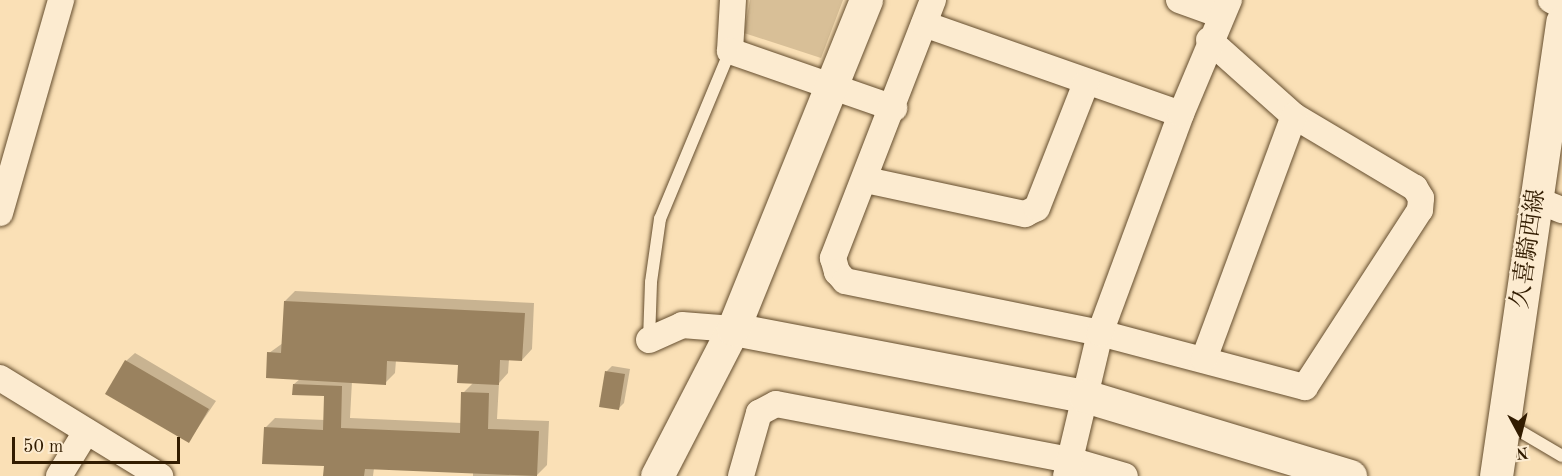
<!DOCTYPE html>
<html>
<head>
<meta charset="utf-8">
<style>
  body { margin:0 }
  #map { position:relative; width:1562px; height:476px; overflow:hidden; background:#fae0b6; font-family:"Old Standard TT","Noto Serif JP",serif }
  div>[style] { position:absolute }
  .green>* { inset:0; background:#d8bf97 }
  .shadow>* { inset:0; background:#0003 }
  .building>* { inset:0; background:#9a825f }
  .roads { filter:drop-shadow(0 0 2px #644d2e) drop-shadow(0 0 2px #644d2e) }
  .lane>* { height:12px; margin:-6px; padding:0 6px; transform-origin:6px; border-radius:6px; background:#fcebd0 }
  .street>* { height:26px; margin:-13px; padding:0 13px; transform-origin:13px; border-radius:13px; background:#fcebd0 }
  .secondary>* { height:33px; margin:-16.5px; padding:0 16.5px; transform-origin:16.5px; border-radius:16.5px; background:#fcebd0 }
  span { translate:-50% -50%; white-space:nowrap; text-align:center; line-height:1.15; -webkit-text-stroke:4.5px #fcebd0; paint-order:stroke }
  .street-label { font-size:24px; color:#321c00 }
  .north { position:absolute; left:1490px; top:404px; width:60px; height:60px; -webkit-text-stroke:4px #fcebd0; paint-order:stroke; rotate:173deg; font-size:16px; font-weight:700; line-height:24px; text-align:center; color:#321c00 }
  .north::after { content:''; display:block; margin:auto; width:21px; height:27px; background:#321c00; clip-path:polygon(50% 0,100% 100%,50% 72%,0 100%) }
  .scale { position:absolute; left:12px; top:437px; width:168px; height:27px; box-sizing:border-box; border:3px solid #321c00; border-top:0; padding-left:8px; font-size:18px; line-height:21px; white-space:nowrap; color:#321c00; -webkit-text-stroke:4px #fcebd0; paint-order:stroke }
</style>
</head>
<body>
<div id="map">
  <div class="green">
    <i style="clip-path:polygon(750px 0,843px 0,821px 58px,744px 33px)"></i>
  </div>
  <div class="shadow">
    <i style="clip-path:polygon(evenodd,295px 291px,534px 303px,532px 349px,522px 360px,509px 359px,508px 373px,499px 383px,497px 419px,549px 421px,547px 465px,536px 476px,473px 476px,473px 472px,374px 468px,373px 476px,325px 476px,326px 465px,265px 428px,275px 418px,325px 420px,326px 395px,294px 384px,300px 379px,269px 353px,283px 343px,285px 301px,295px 291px,396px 360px,460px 364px,474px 382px,463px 393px,462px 423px,350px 418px,352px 381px,385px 383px,395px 373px,396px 360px)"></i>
    <i style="clip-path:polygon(135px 353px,216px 401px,189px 441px,126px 361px)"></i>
    <i style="clip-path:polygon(612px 366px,630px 369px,624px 403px,619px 408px,601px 405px,607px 371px)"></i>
  </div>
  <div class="building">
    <i style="clip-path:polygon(284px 301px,525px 313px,522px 361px,500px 360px,499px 385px,457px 383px,458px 365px,387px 361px,386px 385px,266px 378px,267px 352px,281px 353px)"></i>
    <i style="clip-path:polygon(125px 360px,209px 409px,189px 443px,105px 394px)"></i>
    <i style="clip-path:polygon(605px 371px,625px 374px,619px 410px,599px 407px)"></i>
    <i style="clip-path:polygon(293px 384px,342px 386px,341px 428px,460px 433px,461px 392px,489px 393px,488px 429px,539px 431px,537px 476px,365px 469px,364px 476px,323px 476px,324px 466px,262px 464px,264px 427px,323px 430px,324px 396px,292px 395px)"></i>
  </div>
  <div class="roads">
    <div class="lane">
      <i style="left:649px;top:340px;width:58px;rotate:-88deg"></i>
      <i style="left:651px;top:282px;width:64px;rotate:-81.9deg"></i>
      <i style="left:660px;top:219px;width:182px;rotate:-67.4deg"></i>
      <i style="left:1506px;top:423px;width:65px;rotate:30.5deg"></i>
    </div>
    <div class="street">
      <i style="left:733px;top:0;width:51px;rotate:93.4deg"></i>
      <i style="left:730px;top:51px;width:174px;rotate:19.2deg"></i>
      <i style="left:933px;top:0;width:277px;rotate:111.2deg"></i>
      <i style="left:833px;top:258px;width:15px;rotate:74deg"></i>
      <i style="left:837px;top:272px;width:12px;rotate:48deg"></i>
      <i style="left:845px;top:281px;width:260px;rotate:11.5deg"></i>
      <i style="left:1100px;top:333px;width:212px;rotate:14.8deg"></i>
      <i style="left:1305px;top:387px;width:211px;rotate:-57deg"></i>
      <i style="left:1420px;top:210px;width:12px;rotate:-85deg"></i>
      <i style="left:1421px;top:198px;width:12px;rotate:-121deg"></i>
      <i style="left:1415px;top:188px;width:141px;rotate:-149.2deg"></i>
      <i style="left:1294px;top:116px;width:114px;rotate:-138.2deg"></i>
      <i style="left:1179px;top:0;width:45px;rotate:19.7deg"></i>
      <i style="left:1551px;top:0;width:13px;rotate:29deg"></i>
      <i style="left:924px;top:24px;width:272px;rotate:19.3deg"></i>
      <i style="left:866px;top:180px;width:163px;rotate:12.1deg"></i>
      <i style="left:1025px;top:214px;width:13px;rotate:-27deg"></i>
      <i style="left:1037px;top:208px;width:134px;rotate:-68.6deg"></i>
      <i style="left:1537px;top:200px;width:27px;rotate:22deg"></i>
      <i style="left:0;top:213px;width:222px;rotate:-74deg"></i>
      <i style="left:649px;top:340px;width:36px;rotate:-24deg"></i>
      <i style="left:682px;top:325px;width:51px;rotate:4.5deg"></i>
      <i style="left:1204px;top:359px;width:259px;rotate:-69.7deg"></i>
      <i style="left:0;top:378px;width:188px;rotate:31.5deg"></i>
      <i style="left:59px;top:476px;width:52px;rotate:-58.5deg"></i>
      <i style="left:741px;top:476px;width:66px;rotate:-74.1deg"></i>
      <i style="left:759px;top:413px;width:19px;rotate:-28deg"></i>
      <i style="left:776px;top:404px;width:299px;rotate:10.8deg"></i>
      <i style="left:1070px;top:460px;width:57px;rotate:16.2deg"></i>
      <i style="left:1066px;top:476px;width:147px;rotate:-76.6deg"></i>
      <i style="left:1100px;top:333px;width:233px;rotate:-69.7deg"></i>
      <i style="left:1181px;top:114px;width:124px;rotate:-67.2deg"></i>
    </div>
    <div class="secondary">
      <i style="left:733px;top:329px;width:358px;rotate:10.8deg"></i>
      <i style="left:1085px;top:396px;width:277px;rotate:16.8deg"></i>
      <i style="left:657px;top:476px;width:165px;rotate:-62.7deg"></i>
      <i style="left:733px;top:329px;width:355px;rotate:-68deg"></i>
      <i style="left:1496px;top:476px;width:459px;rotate:-81.7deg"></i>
    </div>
  </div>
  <div class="street-label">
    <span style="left:1530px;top:249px;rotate:-82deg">久喜騎西線</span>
  </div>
  <div class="north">N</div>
  <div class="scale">50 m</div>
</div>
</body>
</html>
